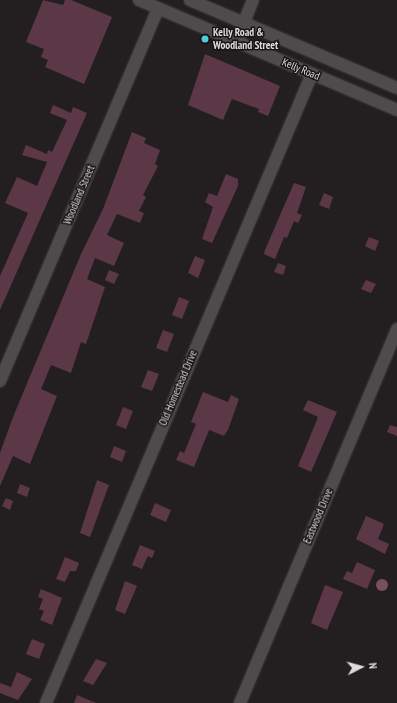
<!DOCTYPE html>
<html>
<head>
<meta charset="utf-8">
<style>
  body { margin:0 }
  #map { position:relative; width:397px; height:703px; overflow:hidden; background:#231e20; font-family:"PT Sans Narrow",sans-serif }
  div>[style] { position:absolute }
  .water>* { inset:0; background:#76505e }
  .round { border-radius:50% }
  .building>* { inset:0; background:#5c3846 }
  .roads { filter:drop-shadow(0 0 1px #3f3b3c) drop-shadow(0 0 1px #3f3b3c) }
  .minor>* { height:12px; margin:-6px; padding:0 6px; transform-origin:6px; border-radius:6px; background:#4f4a4b }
  .dots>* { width:11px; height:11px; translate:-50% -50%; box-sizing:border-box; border:2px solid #191516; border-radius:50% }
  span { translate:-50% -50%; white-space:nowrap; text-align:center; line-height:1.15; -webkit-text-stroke:3px #191516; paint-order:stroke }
  .poi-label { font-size:11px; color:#dfdcdd; font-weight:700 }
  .left { translate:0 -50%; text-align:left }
  .street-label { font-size:11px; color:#dfdcdd }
  .north { position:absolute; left:341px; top:647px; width:40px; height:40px; -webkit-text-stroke:3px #191516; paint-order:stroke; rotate:84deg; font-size:11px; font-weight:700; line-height:16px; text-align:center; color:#dfdcdd }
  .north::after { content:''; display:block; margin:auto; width:14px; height:18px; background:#dfdcdd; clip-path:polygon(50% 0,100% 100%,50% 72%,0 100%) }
</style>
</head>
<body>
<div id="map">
  <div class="water">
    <i class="round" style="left:376px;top:579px;width:12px;height:12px"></i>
  </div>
  <div class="building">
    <i style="clip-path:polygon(43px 0,63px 5px,65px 0,71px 0,112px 17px,84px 84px,45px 67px,48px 60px,41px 57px,44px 49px,26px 42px)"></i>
    <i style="clip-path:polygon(205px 54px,280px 86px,268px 116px,258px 112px,259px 109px,232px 99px,223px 120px,188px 105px)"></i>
    <i style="clip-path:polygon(53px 105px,71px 113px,73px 107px,87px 113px,0 310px,0 276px,28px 213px,5px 203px,17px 177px,37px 186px,47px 162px,22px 155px,26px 145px,47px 154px,48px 150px,52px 152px,67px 120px,50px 113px)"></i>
    <i style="clip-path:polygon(132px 132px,146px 138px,144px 143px,160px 150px,155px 164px,158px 166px,143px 195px,146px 197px,139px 211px,144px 213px,140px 223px,117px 214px,107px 235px,124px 243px,114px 266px,95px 258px,87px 279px,105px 287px,86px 344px,81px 342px,71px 373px,51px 365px,41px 389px,57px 396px,30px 464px,13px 456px,0 486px,0 453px,13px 417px,81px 254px,103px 209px)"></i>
    <i style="clip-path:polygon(226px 174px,238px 179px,238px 186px,212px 243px,202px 239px,213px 207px,205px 202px,209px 193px,217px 196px)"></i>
    <i style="clip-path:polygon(294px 183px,306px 187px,297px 213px,302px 215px,298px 223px,294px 221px,287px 238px,284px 237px,275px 259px,264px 254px,265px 250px)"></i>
    <i style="clip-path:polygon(324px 193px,333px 197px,329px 209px,319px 205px)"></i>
    <i style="clip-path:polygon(369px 237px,379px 241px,375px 251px,365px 246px)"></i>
    <i style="clip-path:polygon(195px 256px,205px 260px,198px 278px,188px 273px)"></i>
    <i style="clip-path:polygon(278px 263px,286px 266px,283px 275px,274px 272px)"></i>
    <i style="clip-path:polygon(109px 270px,119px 274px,114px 284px,105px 280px)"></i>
    <i style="clip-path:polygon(366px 280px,376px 284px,371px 293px,361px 289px)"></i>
    <i style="clip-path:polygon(179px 297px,189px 301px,182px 319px,172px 315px)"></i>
    <i style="clip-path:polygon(163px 330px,174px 334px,167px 352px,156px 348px)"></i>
    <i style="clip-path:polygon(148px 370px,159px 374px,152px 391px,141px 387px)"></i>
    <i style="clip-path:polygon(203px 392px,228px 402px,231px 395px,239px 399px,228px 430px,224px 436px,209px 430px,194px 467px,176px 460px,180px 451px,184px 453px,196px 424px,191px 422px)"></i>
    <i style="clip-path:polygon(308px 400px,337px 412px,311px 472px,298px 466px,318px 417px,303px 410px)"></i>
    <i style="clip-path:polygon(123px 407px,133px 411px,126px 429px,116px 425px)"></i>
    <i style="clip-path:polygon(390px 425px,397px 427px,397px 436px,387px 432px)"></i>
    <i style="clip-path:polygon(114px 446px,126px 451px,122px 462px,110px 457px)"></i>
    <i style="clip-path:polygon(97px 480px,109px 485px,90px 537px,80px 533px)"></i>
    <i style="clip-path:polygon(20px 484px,30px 488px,27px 497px,17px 493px)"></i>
    <i style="clip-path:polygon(6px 498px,13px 501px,10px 510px,2px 506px)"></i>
    <i style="clip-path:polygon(155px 503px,171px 510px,166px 522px,150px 515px)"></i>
    <i style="clip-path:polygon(366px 516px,384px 524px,378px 539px,389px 544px,385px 554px,356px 539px)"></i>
    <i style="clip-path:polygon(140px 545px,155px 551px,152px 558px,148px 556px,142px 569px,132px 565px)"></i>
    <i style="clip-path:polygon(65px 557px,79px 563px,76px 571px,70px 571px,65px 582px,56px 579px)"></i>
    <i style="clip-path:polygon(357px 562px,375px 570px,367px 589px,343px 579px,347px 571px,352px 573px)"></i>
    <i style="clip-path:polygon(125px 581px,137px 586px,125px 614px,115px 610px)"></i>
    <i style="clip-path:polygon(325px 585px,343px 592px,327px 630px,311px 623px)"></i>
    <i style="clip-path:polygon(41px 589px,62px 598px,52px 625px,40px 620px,44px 611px,39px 609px,43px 599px,38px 597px)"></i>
    <i style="clip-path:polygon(32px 639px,45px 644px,39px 659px,26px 654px)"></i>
    <i style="clip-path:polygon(96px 659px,107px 663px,93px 685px,83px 681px)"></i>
    <i style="clip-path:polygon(17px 672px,32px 679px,18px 700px,0 693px,0 683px,11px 687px)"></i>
    <i style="clip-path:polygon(77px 695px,96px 703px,74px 703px)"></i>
  </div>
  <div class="roads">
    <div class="minor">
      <i style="left:139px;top:0;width:280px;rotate:23.1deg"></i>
      <i style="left:190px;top:0;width:225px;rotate:23deg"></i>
      <i style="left:236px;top:42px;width:45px;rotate:-68deg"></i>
      <i style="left:0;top:381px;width:405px;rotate:-67deg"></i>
      <i style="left:46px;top:703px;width:683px;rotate:-67.08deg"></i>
      <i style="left:240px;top:703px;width:406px;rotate:-67.2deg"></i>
    </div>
  </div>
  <div class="dots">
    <i style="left:205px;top:39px;background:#52cbd9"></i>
  </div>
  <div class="poi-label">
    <span class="left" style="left:213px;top:39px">Kelly Road &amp;<br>Woodland Street</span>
  </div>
  <div class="street-label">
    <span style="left:301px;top:69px;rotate:23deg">Kelly Road</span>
    <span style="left:79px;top:195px;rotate:-67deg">Woodland Street</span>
    <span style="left:178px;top:388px;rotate:-67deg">Old Homestead Drive</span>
    <span style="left:318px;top:516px;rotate:-67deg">Eastwood Drive</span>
  </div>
  <div class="north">N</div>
</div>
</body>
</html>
